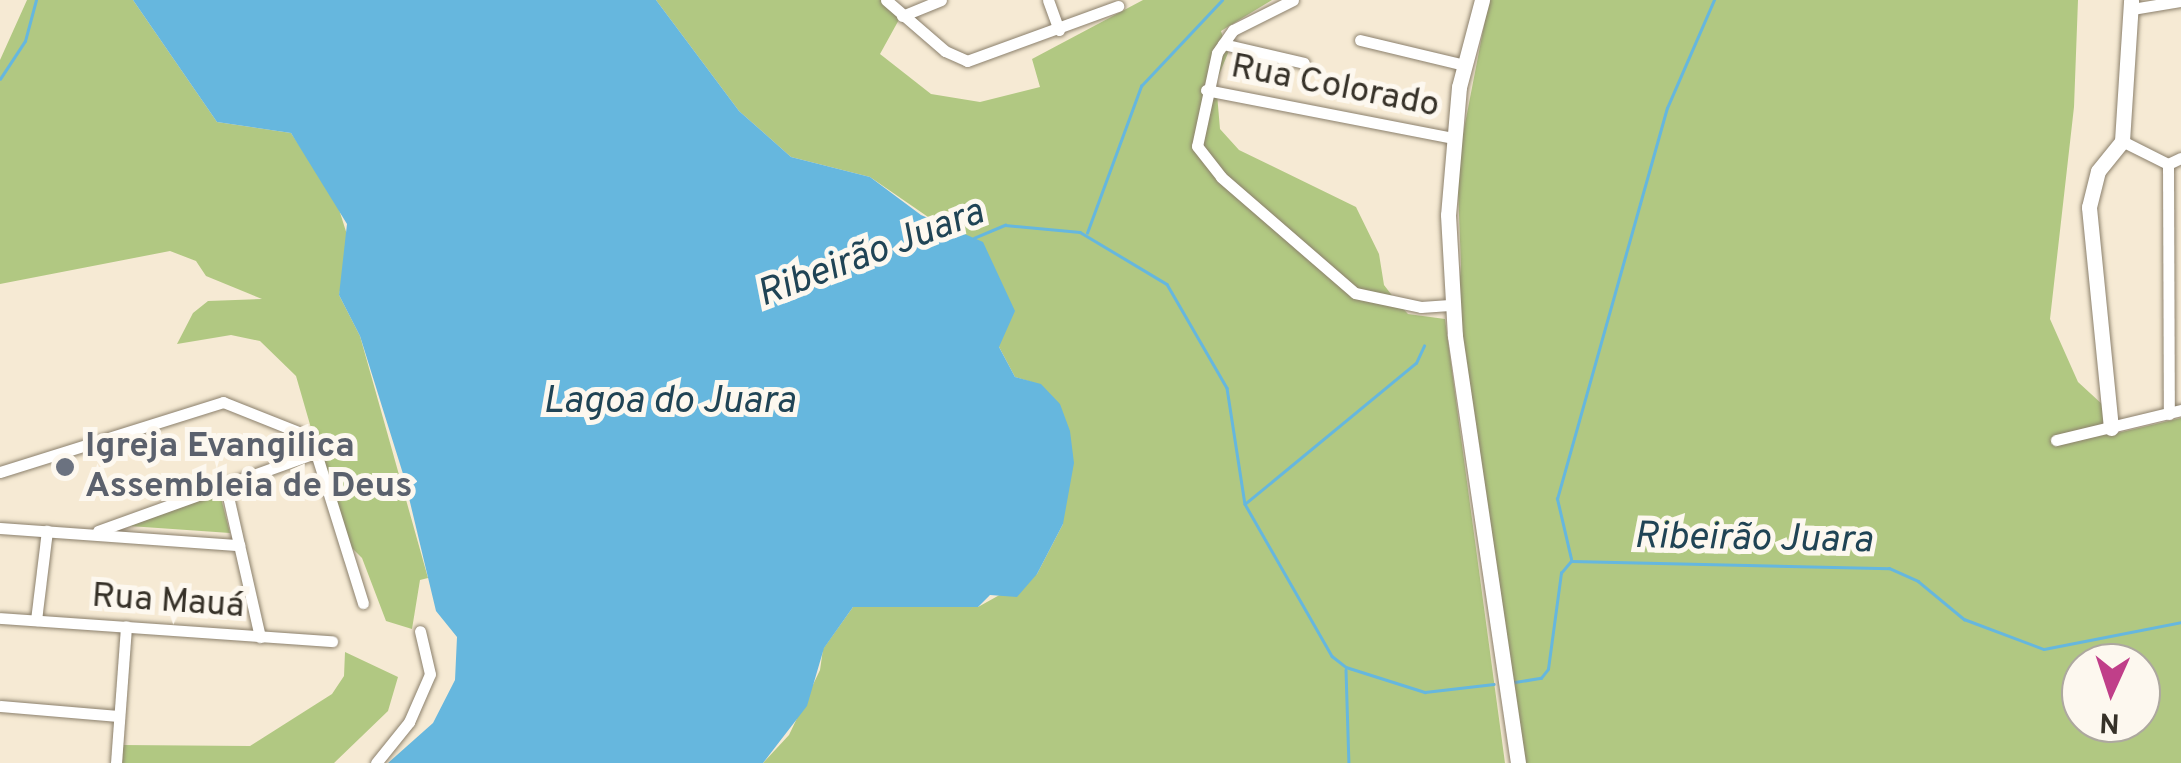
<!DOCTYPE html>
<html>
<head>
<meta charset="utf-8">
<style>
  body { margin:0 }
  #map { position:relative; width:2181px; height:763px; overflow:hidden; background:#f6ead4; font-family:Overpass,sans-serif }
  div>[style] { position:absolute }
  .green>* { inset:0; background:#b1c882 }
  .water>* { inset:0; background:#66b7de }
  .stream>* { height:2.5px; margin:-1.25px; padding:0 1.25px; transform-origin:1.25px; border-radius:1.25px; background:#66b7de }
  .roads { filter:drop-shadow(0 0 2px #8b806c) drop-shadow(0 0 2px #8b806c) }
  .street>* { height:11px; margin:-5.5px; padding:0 5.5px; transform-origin:5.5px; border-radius:5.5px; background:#fff }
  .secondary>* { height:15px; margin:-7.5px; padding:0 7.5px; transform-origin:7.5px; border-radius:7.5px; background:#fff }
  .dots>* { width:28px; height:28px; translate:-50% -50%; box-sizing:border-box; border:5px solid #fdf8ef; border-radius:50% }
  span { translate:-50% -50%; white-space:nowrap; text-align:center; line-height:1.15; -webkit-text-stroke:10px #fdf8ef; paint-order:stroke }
  .street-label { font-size:35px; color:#363128 }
  .worship-label { font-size:35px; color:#5b616d; font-weight:700 }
  .left { translate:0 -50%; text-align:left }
  .water-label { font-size:38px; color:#204455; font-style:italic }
  .north { position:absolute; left:2061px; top:643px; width:100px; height:100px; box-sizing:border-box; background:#fdf8ef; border:2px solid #ada89f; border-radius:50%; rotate:183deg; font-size:28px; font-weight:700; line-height:40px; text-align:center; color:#363128 }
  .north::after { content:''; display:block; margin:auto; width:35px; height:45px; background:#c03f89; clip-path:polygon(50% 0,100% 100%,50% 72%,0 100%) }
</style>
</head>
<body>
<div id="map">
  <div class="green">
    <i style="clip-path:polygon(27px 0,133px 0,217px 122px,291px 133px,336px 200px,350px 244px,339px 295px,360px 336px,428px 578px,420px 580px,412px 629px,386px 621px,362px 558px,343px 539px,296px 376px,260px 341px,231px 335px,177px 344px,193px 313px,208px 301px,262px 299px,206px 276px,196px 261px,170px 251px,0 284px,0 60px)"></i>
    <i style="clip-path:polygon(656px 0,884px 0,901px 16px,880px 54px,931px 94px,980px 102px,1040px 87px,1032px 59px,1143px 0,1272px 0,1221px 31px,1228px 53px,1216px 82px,1220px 129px,1239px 150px,1356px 207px,1379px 254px,1384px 285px,1397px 302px,1408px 314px,1445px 319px,1505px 763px,763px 763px,789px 735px,820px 670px,823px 649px,853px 607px,978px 607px,1037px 574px,1063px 524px,1041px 385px,1015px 377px,931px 219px,870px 177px,791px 157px,739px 111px)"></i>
    <i style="clip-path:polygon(evenodd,1489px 0,2078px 0,2074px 107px,2050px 319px,2078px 382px,2103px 405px,2109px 435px,2181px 418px,2181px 763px,1519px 763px,1468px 371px,1455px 336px,1461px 265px,1457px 165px,1489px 0,2081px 663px,2141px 663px,2141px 723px,2081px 723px,2081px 663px)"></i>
    <i style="clip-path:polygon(220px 494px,230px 533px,115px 525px)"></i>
    <i style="clip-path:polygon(345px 652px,398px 677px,388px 711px,334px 763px,122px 763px,123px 745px,250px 746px,332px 694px,344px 676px)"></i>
  </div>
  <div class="water">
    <i style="clip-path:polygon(133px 0,656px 0,739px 111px,791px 157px,870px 177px,921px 215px,983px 242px,1015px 311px,999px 347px,1015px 377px,1041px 384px,1060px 404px,1070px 431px,1074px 463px,1063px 524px,1037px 574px,1017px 597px,990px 595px,978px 607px,853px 607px,824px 648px,807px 706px,763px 763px,388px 763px,433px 723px,455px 680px,457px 637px,436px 611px,404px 477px,360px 336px,339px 295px,347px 224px,291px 133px,217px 122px)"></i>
  </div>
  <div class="stream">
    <i style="left:0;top:79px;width:45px;rotate:-56.7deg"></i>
    <i style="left:25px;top:41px;width:42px;rotate:-75deg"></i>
    <i style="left:1087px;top:233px;width:157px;rotate:-69.8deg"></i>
    <i style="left:1141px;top:86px;width:118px;rotate:-46.7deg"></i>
    <i style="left:974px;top:238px;width:34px;rotate:-23deg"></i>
    <i style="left:1005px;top:225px;width:75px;rotate:5.3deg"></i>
    <i style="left:1080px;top:232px;width:101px;rotate:30.9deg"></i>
    <i style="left:1167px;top:284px;width:120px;rotate:60deg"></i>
    <i style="left:1227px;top:388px;width:117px;rotate:81.2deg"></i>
    <i style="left:1245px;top:504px;width:175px;rotate:60.2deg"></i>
    <i style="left:1332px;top:656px;width:18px;rotate:38deg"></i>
    <i style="left:1346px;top:667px;width:83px;rotate:17.6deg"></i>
    <i style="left:1425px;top:692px;width:69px;rotate:-6.6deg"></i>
    <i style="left:1246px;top:503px;width:220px;rotate:-39.5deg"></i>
    <i style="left:1416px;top:363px;width:19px;rotate:-65deg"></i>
    <i style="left:1571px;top:559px;width:62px;rotate:-103.1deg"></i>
    <i style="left:1557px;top:499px;width:406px;rotate:-74.3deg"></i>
    <i style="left:1667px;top:108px;width:118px;rotate:-66.5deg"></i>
    <i style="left:1346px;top:670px;width:93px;rotate:88.2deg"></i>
    <i style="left:1515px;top:682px;width:26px;rotate:-9deg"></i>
    <i style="left:1541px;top:678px;width:11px;rotate:-52deg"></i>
    <i style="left:1548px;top:669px;width:97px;rotate:-82.3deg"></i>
    <i style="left:1561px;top:573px;width:16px;rotate:-50deg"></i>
    <i style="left:1571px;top:561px;width:318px;rotate:1.3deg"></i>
    <i style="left:1889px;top:568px;width:32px;rotate:24deg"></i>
    <i style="left:1918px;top:581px;width:60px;rotate:39.6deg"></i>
    <i style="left:1964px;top:619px;width:85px;rotate:20.6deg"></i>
    <i style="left:2044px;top:649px;width:140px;rotate:-11.1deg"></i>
  </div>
  <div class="roads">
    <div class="street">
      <i style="left:886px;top:0;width:78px;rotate:40.8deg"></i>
      <i style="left:945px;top:51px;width:24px;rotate:24deg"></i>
      <i style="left:967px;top:61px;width:161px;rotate:-20deg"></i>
      <i style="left:1048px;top:0;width:32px;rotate:70deg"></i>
      <i style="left:1293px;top:0;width:67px;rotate:153.4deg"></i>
      <i style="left:1233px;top:30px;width:28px;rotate:125deg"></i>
      <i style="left:1217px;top:53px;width:95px;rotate:102.1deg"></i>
      <i style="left:1197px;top:146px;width:39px;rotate:52deg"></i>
      <i style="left:1221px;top:177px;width:177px;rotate:40.9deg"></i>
      <i style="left:1355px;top:293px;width:67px;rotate:12deg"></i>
      <i style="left:1421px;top:307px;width:32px;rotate:-4deg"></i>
      <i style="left:2132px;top:9px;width:50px;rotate:-9.3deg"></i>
      <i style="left:902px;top:16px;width:42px;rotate:-22.3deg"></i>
      <i style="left:1360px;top:40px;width:108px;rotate:13.4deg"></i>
      <i style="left:1223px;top:44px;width:83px;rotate:13.2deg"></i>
      <i style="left:1206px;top:90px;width:251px;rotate:11deg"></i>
      <i style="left:2122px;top:141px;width:51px;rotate:26.6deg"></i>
      <i style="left:2168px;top:164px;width:14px;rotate:-25deg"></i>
      <i style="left:2168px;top:164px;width:250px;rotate:89.8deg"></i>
      <i style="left:2056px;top:440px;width:129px;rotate:-13.5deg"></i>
      <i style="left:0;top:472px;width:234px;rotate:-17.4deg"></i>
      <i style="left:223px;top:402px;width:95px;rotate:21.7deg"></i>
      <i style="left:311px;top:437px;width:174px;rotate:72.6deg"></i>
      <i style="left:225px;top:483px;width:158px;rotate:77.2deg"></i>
      <i style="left:0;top:528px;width:240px;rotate:4.1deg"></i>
      <i style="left:98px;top:531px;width:231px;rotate:-19.8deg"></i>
      <i style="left:0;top:618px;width:333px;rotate:4deg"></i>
      <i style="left:36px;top:620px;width:90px;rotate:-83deg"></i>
      <i style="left:0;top:706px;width:119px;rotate:4.8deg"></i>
      <i style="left:116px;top:763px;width:137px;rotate:-85.8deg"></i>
      <i style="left:376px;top:763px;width:53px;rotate:-51.2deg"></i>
      <i style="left:409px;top:722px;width:52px;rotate:-66.4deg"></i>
      <i style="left:430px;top:674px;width:44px;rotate:-103.1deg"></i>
    </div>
    <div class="secondary">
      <i style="left:1482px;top:0;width:90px;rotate:104.8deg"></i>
      <i style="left:1459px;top:87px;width:128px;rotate:94.9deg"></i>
      <i style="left:1448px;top:215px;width:121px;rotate:86.7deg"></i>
      <i style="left:1455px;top:336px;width:432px;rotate:81.6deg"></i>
      <i style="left:2111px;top:428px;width:222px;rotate:-95.7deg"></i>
      <i style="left:2089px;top:207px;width:37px;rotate:-76deg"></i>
      <i style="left:2098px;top:171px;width:38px;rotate:-51deg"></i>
      <i style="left:2122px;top:141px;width:141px;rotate:-86.3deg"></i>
    </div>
  </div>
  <div class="dots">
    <i style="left:65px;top:467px;background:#6b7280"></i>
  </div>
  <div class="street-label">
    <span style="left:1335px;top:87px;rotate:11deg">Rua Colorado</span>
    <span style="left:168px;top:602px;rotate:4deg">Rua Mauá</span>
  </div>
  <div class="worship-label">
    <span class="left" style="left:85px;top:467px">Igreja Evangilica<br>Assembleia de Deus</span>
  </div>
  <div class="water-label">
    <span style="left:871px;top:255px;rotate:-21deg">Ribeirão Juara</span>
    <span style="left:669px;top:403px">Lagoa do Juara</span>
    <span style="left:1753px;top:540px;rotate:1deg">Ribeirão Juara</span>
  </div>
  <div class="north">N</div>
</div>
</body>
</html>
